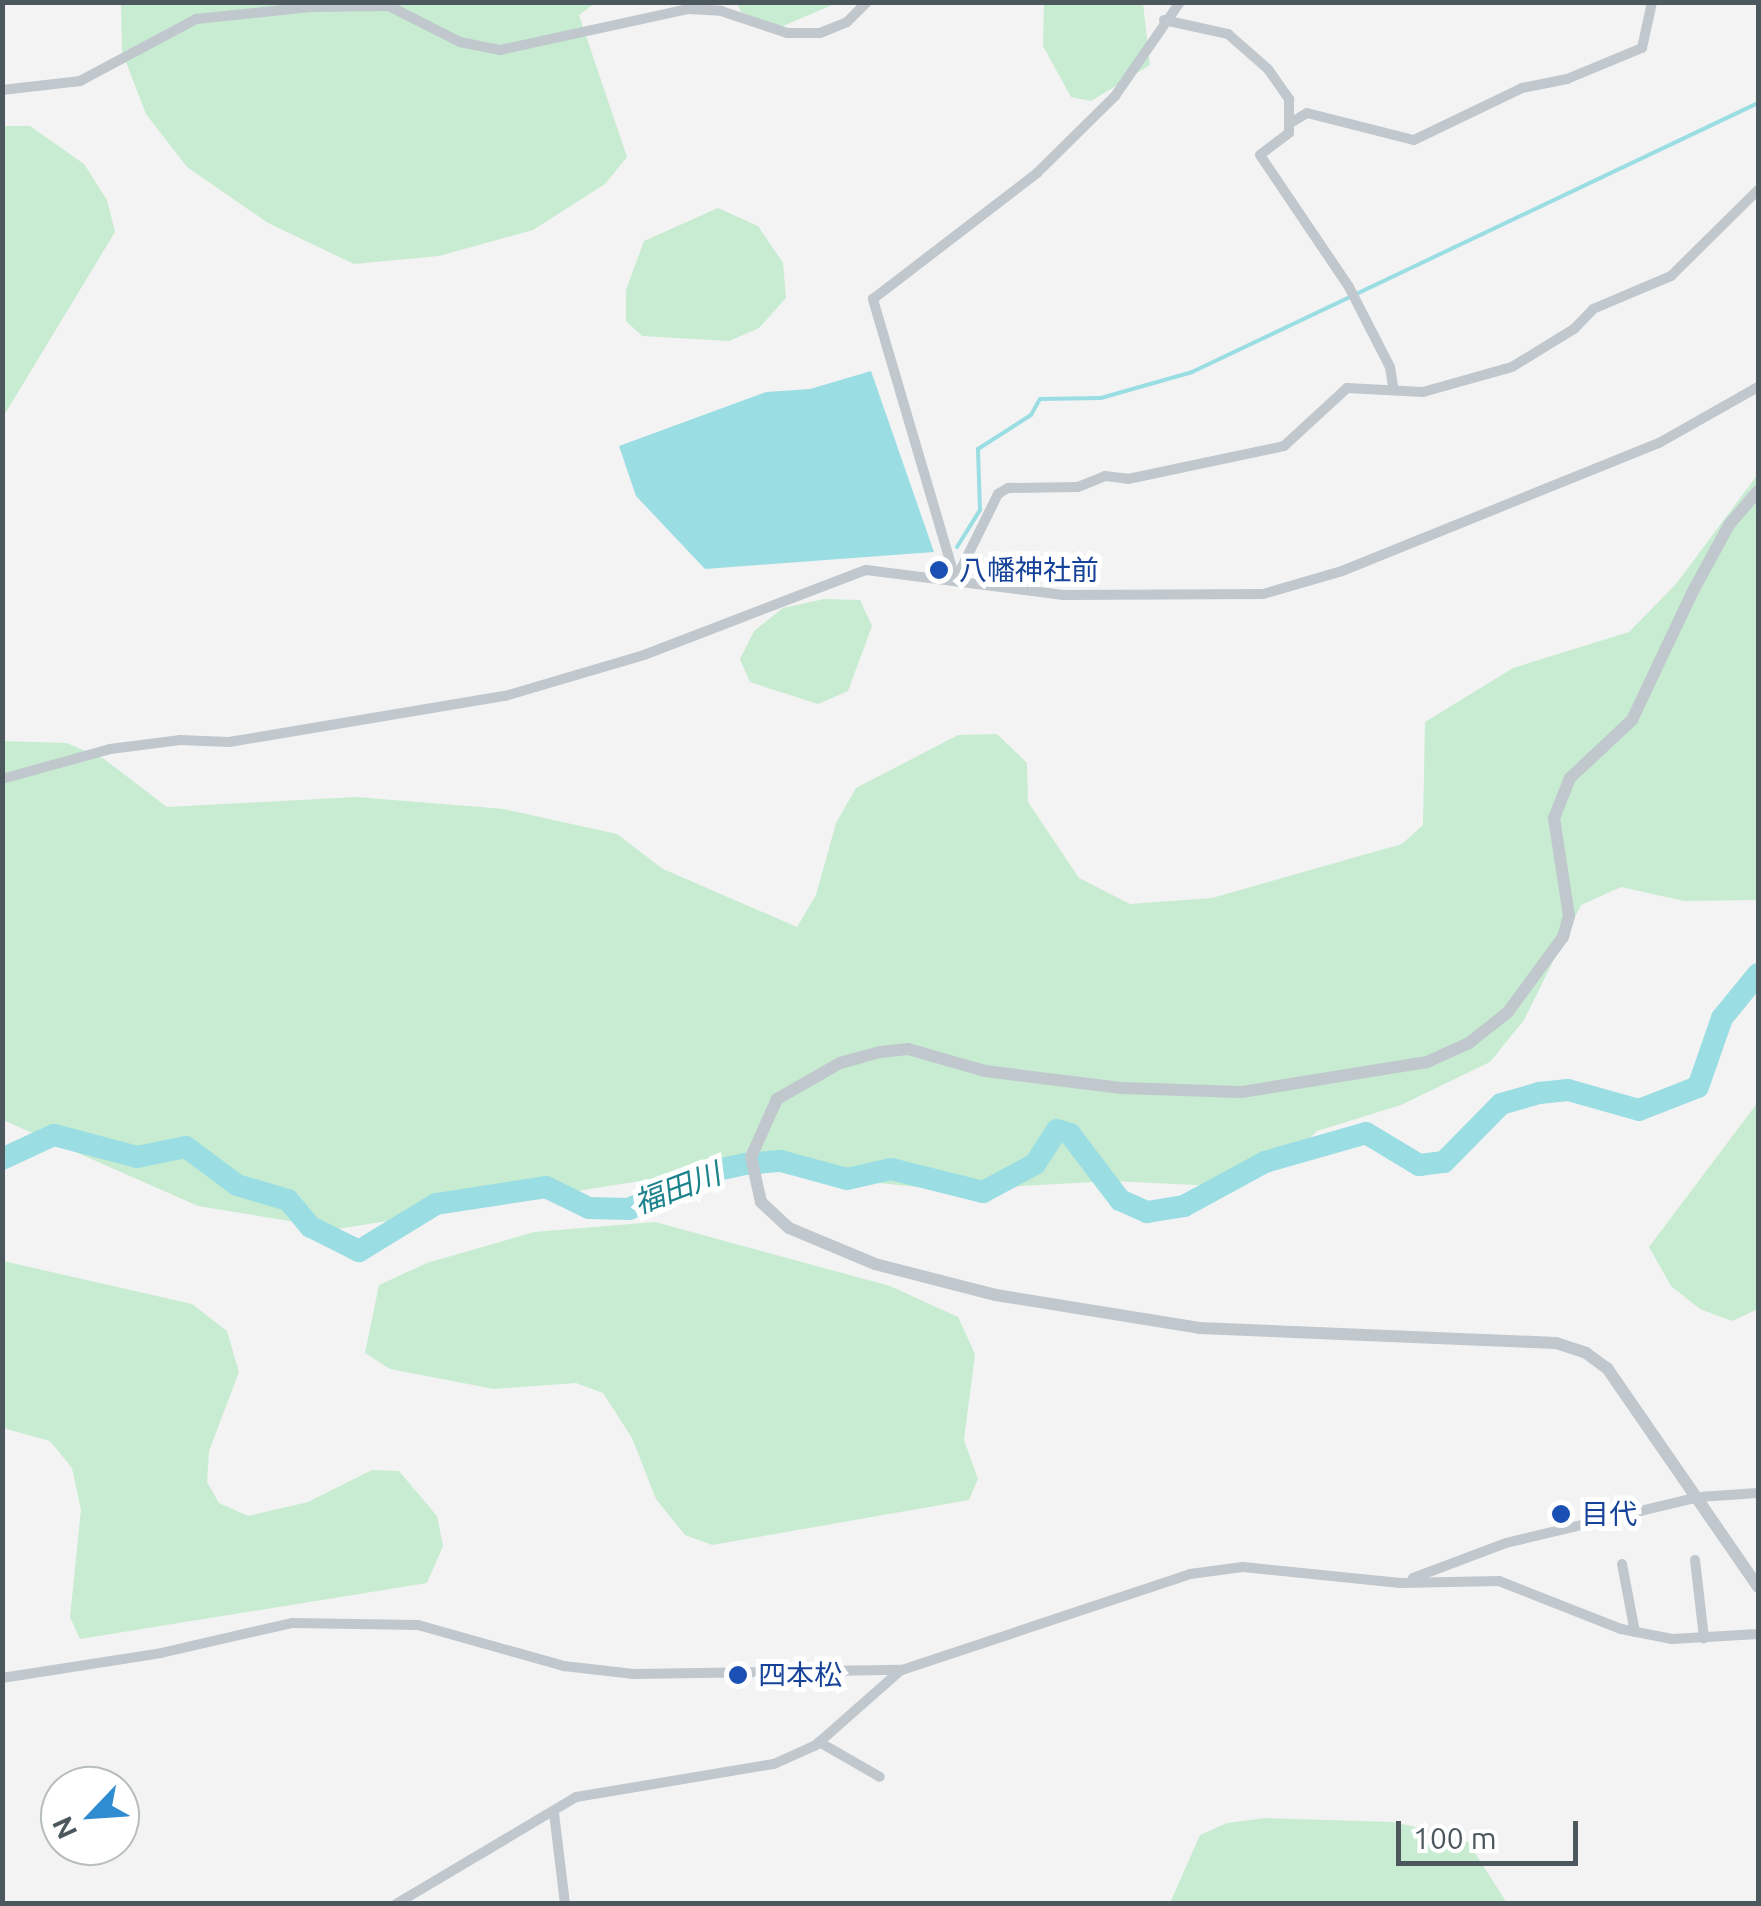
<!DOCTYPE html>
<html>
<head>
<meta charset="utf-8">
<style>
  body { margin:0 }
  #map { position:relative; width:1761px; height:1906px; overflow:hidden; background:#f4f3f3; font-family:Ubuntu,"Noto Sans JP",sans-serif }
  div>[style] { position:absolute }
  .green>* { inset:0; background:#c7ecd1 }
  .water>* { inset:0; background:#9adee3 }
  .stream>* { height:4px; margin:-2px; padding:0 2px; transform-origin:2px; border-radius:2px; background:#9adee3 }
  .river>* { height:22px; margin:-11px; padding:0 11px; transform-origin:11px; border-radius:11px; background:#9adee3 }
  .minor>* { height:10px; margin:-5px; padding:0 5px; transform-origin:5px; border-radius:5px; background:#c0c8cd }
  .tertiary>* { height:12px; margin:-6px; padding:0 6px; transform-origin:6px; border-radius:6px; background:#c0c8cd }
  .dots>* { width:28px; height:28px; translate:-50% -50%; box-sizing:border-box; border:5px solid #fff; border-radius:50% }
  span { translate:-50% -50%; white-space:nowrap; text-align:center; line-height:1.15; -webkit-text-stroke:10px #fff; paint-order:stroke }
  .transit-label { font-size:28px; color:#164399 }
  .left { translate:0 -50%; text-align:left }
  .water-label { font-size:30px; color:#1c828b; font-style:italic }
  .frame { position:absolute; inset:0; border:5px solid #4c585e; pointer-events:none }
  .north { position:absolute; left:40px; top:1766px; width:100px; height:100px; box-sizing:border-box; background:#fff; border:2px solid #b7bcbf; border-radius:50%; rotate:245deg; font-size:28px; font-weight:700; line-height:40px; text-align:center; color:#4c585e }
  .north::after { content:''; display:block; margin:auto; width:35px; height:45px; background:#308cd1; clip-path:polygon(50% 0,100% 100%,50% 72%,0 100%) }
  .scale { position:absolute; left:1396px; top:1821px; width:182px; height:45px; box-sizing:border-box; border:5px solid #4c585e; border-top:0; padding-left:12px; font-size:30px; line-height:35px; white-space:nowrap; color:#4c585e; -webkit-text-stroke:8px #fff; paint-order:stroke }
</style>
</head>
<body>
<div id="map">
  <div class="green">
    <i style="clip-path:polygon(121px 3px,595px 3px,579px 15px,627px 157px,605px 184px,533px 230px,439px 256px,354px 264px,268px 223px,187px 167px,146px 114px,122px 52px)"></i>
    <i style="clip-path:polygon(737px 3px,837px 3px,776px 29px,745px 21px)"></i>
    <i style="clip-path:polygon(1044px 3px,1143px 3px,1150px 65px,1091px 101px,1071px 97px,1043px 46px)"></i>
    <i style="clip-path:polygon(3px 126px,30px 126px,84px 164px,107px 200px,115px 232px,3px 417px)"></i>
    <i style="clip-path:polygon(718px 208px,758px 226px,783px 263px,786px 298px,759px 328px,729px 341px,642px 336px,626px 321px,626px 290px,644px 241px)"></i>
    <i style="clip-path:polygon(1758px 474px,1758px 900px,1684px 901px,1621px 887px,1581px 905px,1524px 1020px,1490px 1062px,1401px 1105px,1317px 1131px,1287px 1160px,1217px 1186px,1112px 1181px,945px 1190px,728px 1167px,337px 1229px,198px 1206px,3px 1120px,2px 741px,67px 743px,104px 759px,167px 807px,356px 797px,504px 809px,617px 834px,663px 869px,797px 927px,816px 895px,836px 823px,856px 788px,958px 735px,997px 734px,1027px 763px,1028px 802px,1079px 878px,1130px 904px,1212px 898px,1402px 844px,1423px 825px,1425px 722px,1513px 668px,1629px 632px,1676px 584px)"></i>
    <i style="clip-path:polygon(824px 599px,860px 600px,872px 626px,848px 691px,818px 704px,750px 682px,740px 659px,754px 631px,783px 608px)"></i>
    <i style="clip-path:polygon(1758px 1102px,1758px 1309px,1732px 1321px,1700px 1309px,1671px 1286px,1649px 1247px)"></i>
    <i style="clip-path:polygon(655px 1222px,890px 1286px,958px 1317px,975px 1354px,964px 1440px,978px 1479px,969px 1500px,712px 1545px,685px 1535px,656px 1499px,632px 1438px,603px 1393px,576px 1383px,494px 1389px,390px 1369px,365px 1353px,379px 1285px,427px 1263px,534px 1232px)"></i>
    <i style="clip-path:polygon(3px 1261px,192px 1304px,227px 1331px,239px 1372px,209px 1451px,207px 1482px,219px 1503px,248px 1516px,308px 1502px,372px 1470px,399px 1471px,437px 1516px,443px 1546px,427px 1583px,80px 1639px,70px 1617px,81px 1510px,72px 1468px,50px 1441px,3px 1428px)"></i>
    <i style="clip-path:polygon(1266px 1818px,1393px 1822px,1443px 1833px,1468px 1842px,1507px 1903px,1170px 1903px,1200px 1835px,1227px 1823px)"></i>
  </div>
  <div class="water">
    <i style="clip-path:polygon(871px 371px,934px 552px,705px 569px,636px 496px,619px 446px,766px 392px,810px 389px)"></i>
  </div>
  <div class="stream">
    <i style="left:957px;top:547px;width:44px;rotate:-58.1deg"></i>
    <i style="left:980px;top:510px;width:61px;rotate:-91.9deg"></i>
    <i style="left:978px;top:449px;width:63px;rotate:-32.7deg"></i>
    <i style="left:1031px;top:415px;width:18px;rotate:-61deg"></i>
    <i style="left:1040px;top:399px;width:61px;rotate:-0.9deg"></i>
    <i style="left:1101px;top:398px;width:95px;rotate:-15.9deg"></i>
    <i style="left:1192px;top:372px;width:627px;rotate:-25.42deg"></i>
  </div>
  <div class="river">
    <i style="left:2px;top:1159px;width:57px;rotate:-24.8deg"></i>
    <i style="left:54px;top:1135px;width:86px;rotate:14.8deg"></i>
    <i style="left:137px;top:1157px;width:50px;rotate:-11.5deg"></i>
    <i style="left:186px;top:1147px;width:64px;rotate:36.7deg"></i>
    <i style="left:237px;top:1185px;width:53px;rotate:16.4deg"></i>
    <i style="left:288px;top:1200px;width:35px;rotate:50deg"></i>
    <i style="left:311px;top:1227px;width:54px;rotate:26.6deg"></i>
    <i style="left:359px;top:1251px;width:90px;rotate:-31.4deg"></i>
    <i style="left:436px;top:1204px;width:111px;rotate:-8.8deg"></i>
    <i style="left:546px;top:1187px;width:48px;rotate:26deg"></i>
    <i style="left:589px;top:1208px;width:40px;rotate:1.4deg"></i>
    <i style="left:629px;top:1209px;width:83px;rotate:-25.6deg"></i>
    <i style="left:704px;top:1173px;width:42px;rotate:-12.4deg"></i>
    <i style="left:745px;top:1164px;width:36px;rotate:-5deg"></i>
    <i style="left:781px;top:1161px;width:68px;rotate:15.3deg"></i>
    <i style="left:847px;top:1179px;width:45px;rotate:-12.8deg"></i>
    <i style="left:891px;top:1169px;width:95px;rotate:14deg"></i>
    <i style="left:983px;top:1192px;width:59px;rotate:-28.3deg"></i>
    <i style="left:1035px;top:1164px;width:40px;rotate:-57.1deg"></i>
    <i style="left:1057px;top:1130px;width:14px;rotate:17deg"></i>
    <i style="left:1070px;top:1134px;width:83px;rotate:52.9deg"></i>
    <i style="left:1120px;top:1200px;width:30px;rotate:24deg"></i>
    <i style="left:1147px;top:1212px;width:37px;rotate:-9deg"></i>
    <i style="left:1184px;top:1206px;width:92px;rotate:-28.5deg"></i>
    <i style="left:1265px;top:1162px;width:105px;rotate:-16deg"></i>
    <i style="left:1366px;top:1133px;width:62px;rotate:31.1deg"></i>
    <i style="left:1419px;top:1165px;width:25px;rotate:-7deg"></i>
    <i style="left:1444px;top:1162px;width:81px;rotate:-45.5deg"></i>
    <i style="left:1501px;top:1104px;width:40px;rotate:-16deg"></i>
    <i style="left:1539px;top:1093px;width:29px;rotate:-6deg"></i>
    <i style="left:1568px;top:1090px;width:74px;rotate:15.7deg"></i>
    <i style="left:1639px;top:1110px;width:63px;rotate:-21.3deg"></i>
    <i style="left:1698px;top:1087px;width:73px;rotate:-70.8deg"></i>
    <i style="left:1722px;top:1018px;width:57px;rotate:-50.7deg"></i>
  </div>
  <div class="minor">
    <i style="left:1164px;top:20px;width:66px;rotate:12.3deg"></i>
    <i style="left:1228px;top:34px;width:53px;rotate:41.2deg"></i>
    <i style="left:1268px;top:69px;width:37px;rotate:55deg"></i>
    <i style="left:1289px;top:99px;width:34px;rotate:90deg"></i>
    <i style="left:1289px;top:133px;width:36px;rotate:143deg"></i>
    <i style="left:1260px;top:155px;width:159px;rotate:56deg"></i>
    <i style="left:1349px;top:287px;width:90px;rotate:62.9deg"></i>
    <i style="left:1390px;top:367px;width:20px;rotate:81deg"></i>
    <i style="left:2px;top:90px;width:79px;rotate:-6.6deg"></i>
    <i style="left:80px;top:81px;width:132px;rotate:-28.1deg"></i>
    <i style="left:196px;top:19px;width:115px;rotate:-6deg"></i>
    <i style="left:310px;top:7px;width:79px;rotate:-0.7deg"></i>
    <i style="left:389px;top:6px;width:80px;rotate:26.9deg"></i>
    <i style="left:460px;top:42px;width:41px;rotate:11.3deg"></i>
    <i style="left:500px;top:50px;width:192px;rotate:-12.3deg"></i>
    <i style="left:688px;top:9px;width:33px;rotate:3deg"></i>
    <i style="left:721px;top:11px;width:70px;rotate:18.4deg"></i>
    <i style="left:787px;top:33px;width:33px"></i>
    <i style="left:820px;top:33px;width:29px;rotate:-22deg"></i>
    <i style="left:847px;top:22px;width:28px;rotate:-45deg"></i>
    <i style="left:1292px;top:122px;width:17px;rotate:-31deg"></i>
    <i style="left:1307px;top:113px;width:110px;rotate:14.2deg"></i>
    <i style="left:1414px;top:140px;width:120px;rotate:-25.7deg"></i>
    <i style="left:1522px;top:88px;width:46px;rotate:-11.3deg"></i>
    <i style="left:1567px;top:79px;width:81px;rotate:-22.5deg"></i>
    <i style="left:1642px;top:48px;width:47px;rotate:-77.7deg"></i>
    <i style="left:955px;top:578px;width:291px;rotate:-106.4deg"></i>
    <i style="left:873px;top:299px;width:207px;rotate:-37.5deg"></i>
    <i style="left:1037px;top:173px;width:110px;rotate:-44.6deg"></i>
    <i style="left:1115px;top:96px;width:114px;rotate:-55.3deg"></i>
    <i style="left:956px;top:579px;width:95px;rotate:-63.7deg"></i>
    <i style="left:998px;top:494px;width:12px;rotate:-31deg"></i>
    <i style="left:1008px;top:488px;width:70px;rotate:-0.8deg"></i>
    <i style="left:1078px;top:487px;width:29px;rotate:-22deg"></i>
    <i style="left:1105px;top:476px;width:23px;rotate:7deg"></i>
    <i style="left:1128px;top:479px;width:159px;rotate:-11.9deg"></i>
    <i style="left:1284px;top:446px;width:86px;rotate:-42.6deg"></i>
    <i style="left:1347px;top:388px;width:76px;rotate:3deg"></i>
    <i style="left:1423px;top:392px;width:92px;rotate:-15.7deg"></i>
    <i style="left:1512px;top:367px;width:73px;rotate:-31.5deg"></i>
    <i style="left:1574px;top:329px;width:28px;rotate:-46deg"></i>
    <i style="left:1593px;top:309px;width:85px;rotate:-22.9deg"></i>
    <i style="left:1671px;top:276px;width:122px;rotate:-44.7deg"></i>
    <i style="left:2px;top:779px;width:112px;rotate:-15.5deg"></i>
    <i style="left:110px;top:749px;width:71px;rotate:-7.3deg"></i>
    <i style="left:180px;top:740px;width:49px;rotate:2.3deg"></i>
    <i style="left:229px;top:742px;width:280px;rotate:-9.5deg"></i>
    <i style="left:505px;top:696px;width:145px;rotate:-16.4deg"></i>
    <i style="left:644px;top:655px;width:238px;rotate:-21deg"></i>
    <i style="left:866px;top:570px;width:199px;rotate:7.2deg"></i>
    <i style="left:1063px;top:595px;width:200px;rotate:-0.3deg"></i>
    <i style="left:1263px;top:594px;width:82px;rotate:-16.2deg"></i>
    <i style="left:1342px;top:571px;width:342px;rotate:-22deg"></i>
    <i style="left:1659px;top:443px;width:114px;rotate:-29.5deg"></i>
    <i style="left:1695px;top:1560px;width:79px;rotate:83.4deg"></i>
    <i style="left:1622px;top:1564px;width:69px;rotate:79.2deg"></i>
    <i style="left:1413px;top:1578px;width:99px;rotate:-20.6deg"></i>
    <i style="left:1506px;top:1543px;width:198px;rotate:-13.4deg"></i>
    <i style="left:1699px;top:1497px;width:59px;rotate:-3.9deg"></i>
    <i style="left:2px;top:1678px;width:161px;rotate:-8.9deg"></i>
    <i style="left:161px;top:1653px;width:134px;rotate:-12.9deg"></i>
    <i style="left:292px;top:1623px;width:126px;rotate:0.9deg"></i>
    <i style="left:418px;top:1625px;width:152px;rotate:15.7deg"></i>
    <i style="left:564px;top:1666px;width:70px;rotate:6.5deg"></i>
    <i style="left:634px;top:1674px;width:268px;rotate:-0.9deg"></i>
    <i style="left:902px;top:1670px;width:304px;rotate:-18.4deg"></i>
    <i style="left:1190px;top:1574px;width:53px;rotate:-7.5deg"></i>
    <i style="left:1243px;top:1567px;width:158px;rotate:5.8deg"></i>
    <i style="left:1400px;top:1583px;width:99px;rotate:-1.2deg"></i>
    <i style="left:1499px;top:1581px;width:131px;rotate:21.5deg"></i>
    <i style="left:1621px;top:1629px;width:52px;rotate:11.1deg"></i>
    <i style="left:1672px;top:1639px;width:86px;rotate:-3.3deg"></i>
    <i style="left:819px;top:1742px;width:70px;rotate:29.8deg"></i>
    <i style="left:554px;top:1813px;width:92px;rotate:83.1deg"></i>
    <i style="left:396px;top:1904px;width:209px;rotate:-30.7deg"></i>
    <i style="left:576px;top:1797px;width:201px;rotate:-9.5deg"></i>
    <i style="left:774px;top:1764px;width:46px;rotate:-24.3deg"></i>
    <i style="left:816px;top:1745px;width:113px;rotate:-41.4deg"></i>
  </div>
  <div class="tertiary">
    <i style="left:1758px;top:491px;width:45px;rotate:130.5deg"></i>
    <i style="left:1729px;top:525px;width:75px;rotate:118.6deg"></i>
    <i style="left:1693px;top:591px;width:143px;rotate:115.3deg"></i>
    <i style="left:1632px;top:720px;width:85px;rotate:136.9deg"></i>
    <i style="left:1570px;top:778px;width:43px;rotate:111.8deg"></i>
    <i style="left:1554px;top:818px;width:99px;rotate:81.3deg"></i>
    <i style="left:1569px;top:916px;width:22px;rotate:106deg"></i>
    <i style="left:1563px;top:937px;width:93px;rotate:126.3deg"></i>
    <i style="left:1508px;top:1012px;width:50px;rotate:141.5deg"></i>
    <i style="left:1469px;top:1043px;width:46px;rotate:155.7deg"></i>
    <i style="left:1427px;top:1062px;width:188px;rotate:170.8deg"></i>
    <i style="left:1241px;top:1092px;width:120px;rotate:-178.1deg"></i>
    <i style="left:1121px;top:1088px;width:137px;rotate:-172.9deg"></i>
    <i style="left:985px;top:1071px;width:80px;rotate:-164.1deg"></i>
    <i style="left:908px;top:1049px;width:28px;rotate:174deg"></i>
    <i style="left:880px;top:1052px;width:41px;rotate:164.6deg"></i>
    <i style="left:840px;top:1063px;width:73px;rotate:150.3deg"></i>
    <i style="left:777px;top:1099px;width:64px;rotate:114.1deg"></i>
    <i style="left:751px;top:1157px;width:46px;rotate:77.5deg"></i>
    <i style="left:761px;top:1202px;width:38px;rotate:43deg"></i>
    <i style="left:789px;top:1228px;width:93px;rotate:22.7deg"></i>
    <i style="left:875px;top:1264px;width:125px;rotate:14.4deg"></i>
    <i style="left:996px;top:1295px;width:206px;rotate:9.2deg"></i>
    <i style="left:1199px;top:1328px;width:357px;rotate:2.4deg"></i>
    <i style="left:1556px;top:1343px;width:32px;rotate:18deg"></i>
    <i style="left:1586px;top:1353px;width:26px;rotate:36deg"></i>
    <i style="left:1607px;top:1368px;width:266px;rotate:55.4deg"></i>
  </div>
  <div class="dots">
    <i style="left:939px;top:570px;background:#1a4fb4"></i>
    <i style="left:1561px;top:1514px;background:#1a4fb4"></i>
    <i style="left:738px;top:1675px;background:#1a4fb4"></i>
  </div>
  <div class="transit-label">
    <span class="left" style="left:959px;top:570px">八幡神社前</span>
    <span class="left" style="left:1581px;top:1514px">目代</span>
    <span class="left" style="left:758px;top:1675px">四本松</span>
  </div>
  <div class="water-label">
    <span style="left:677px;top:1188px;rotate:-21deg">福田川</span>
  </div>
  <div class="frame"></div>
  <div class="north">N</div>
  <div class="scale">100 m</div>
</div>
</body>
</html>
